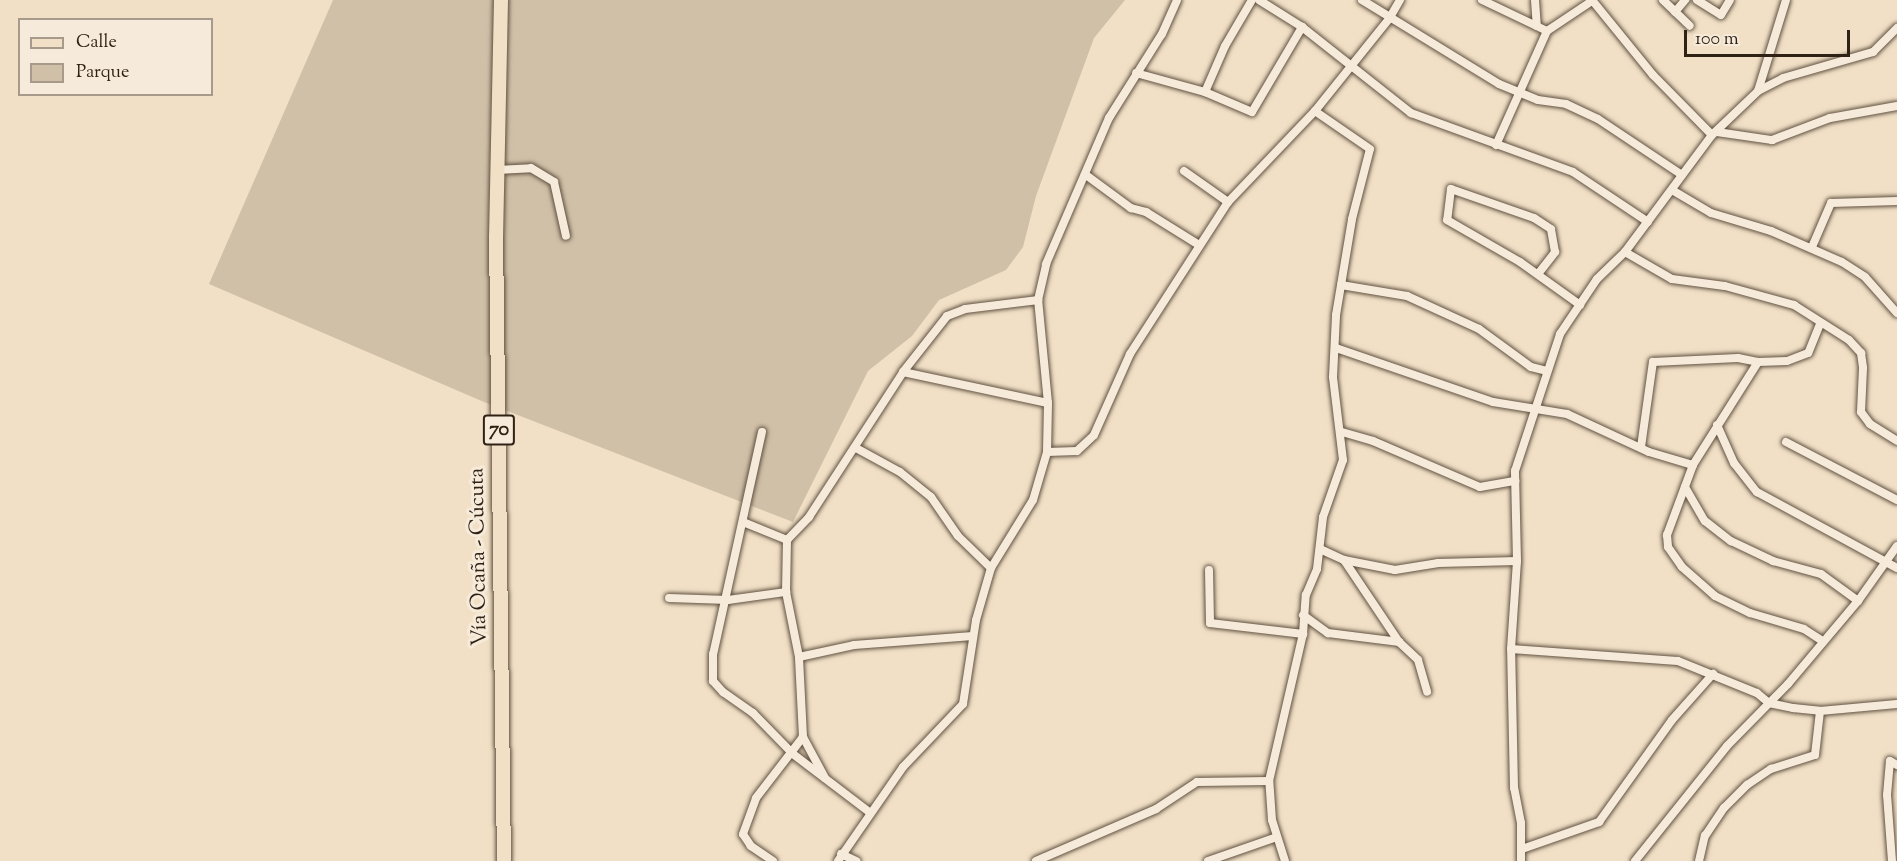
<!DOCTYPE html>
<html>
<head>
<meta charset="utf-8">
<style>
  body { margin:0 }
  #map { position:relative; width:1897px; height:861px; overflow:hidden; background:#f1e0c6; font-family:"Sorts Mill Goudy",serif }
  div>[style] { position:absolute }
  .green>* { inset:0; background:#d0c0a8 }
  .roads { filter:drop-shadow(0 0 2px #605141) drop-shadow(0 0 2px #605141) }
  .street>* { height:8px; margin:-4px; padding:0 4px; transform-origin:4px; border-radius:4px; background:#f6ebda }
  .primary>* { height:14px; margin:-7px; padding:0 7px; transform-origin:7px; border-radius:7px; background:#f1e0c6 }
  span { translate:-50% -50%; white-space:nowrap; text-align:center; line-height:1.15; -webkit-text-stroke:6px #f6ebda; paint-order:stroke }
  .shield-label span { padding:2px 4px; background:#f6ebda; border:2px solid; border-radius:4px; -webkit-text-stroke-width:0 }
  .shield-label { font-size:20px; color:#302115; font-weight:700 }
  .street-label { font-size:21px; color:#302115 }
  .legend { position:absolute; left:18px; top:18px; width:195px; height:78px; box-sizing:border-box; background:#f6ebda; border:2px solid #a79a8b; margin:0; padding:8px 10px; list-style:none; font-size:18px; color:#302115 }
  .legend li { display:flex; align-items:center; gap:12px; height:30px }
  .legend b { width:30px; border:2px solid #a79a8b }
  .scale { position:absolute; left:1684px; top:30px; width:166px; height:27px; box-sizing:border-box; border:3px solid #302115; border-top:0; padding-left:8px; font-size:18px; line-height:21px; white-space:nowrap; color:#302115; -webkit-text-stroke:4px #f6ebda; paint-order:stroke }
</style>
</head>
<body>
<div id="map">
  <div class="green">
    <i style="clip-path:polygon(333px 0,1125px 0,1094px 38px,1036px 196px,1023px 247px,1006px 270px,939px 300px,912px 336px,868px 371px,793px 522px,484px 402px,209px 284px)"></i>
  </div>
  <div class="roads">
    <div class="street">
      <i style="left:1259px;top:0;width:51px;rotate:32.1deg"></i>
      <i style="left:1302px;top:27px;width:139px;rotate:38.3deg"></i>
      <i style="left:1411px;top:113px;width:172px;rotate:20deg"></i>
      <i style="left:1573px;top:172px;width:90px;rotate:33.7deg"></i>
      <i style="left:1362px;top:0;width:161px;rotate:31.5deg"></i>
      <i style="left:1499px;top:84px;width:42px;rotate:22.3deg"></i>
      <i style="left:1538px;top:100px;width:28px;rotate:8deg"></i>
      <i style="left:1566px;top:104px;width:35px;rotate:25deg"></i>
      <i style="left:1598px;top:119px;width:101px;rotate:33.7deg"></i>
      <i style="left:1482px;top:0;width:72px;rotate:25.5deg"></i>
      <i style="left:1535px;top:0;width:26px;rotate:86deg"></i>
      <i style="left:1592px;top:0;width:97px;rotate:50.9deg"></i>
      <i style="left:1653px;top:75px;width:84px;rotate:45.5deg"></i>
      <i style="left:1663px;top:0;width:37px;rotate:44deg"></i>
      <i style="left:1697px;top:0;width:28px;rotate:32deg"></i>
      <i style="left:1721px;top:15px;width:17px;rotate:-59deg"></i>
      <i style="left:1675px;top:12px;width:16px;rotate:-50deg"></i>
      <i style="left:1136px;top:73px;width:72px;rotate:15.4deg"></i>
      <i style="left:1205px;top:92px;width:51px;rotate:23.1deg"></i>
      <i style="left:1252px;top:112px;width:99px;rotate:-59.5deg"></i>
      <i style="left:1758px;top:91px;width:95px;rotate:-72.9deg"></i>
      <i style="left:1205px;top:92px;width:50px;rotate:-66.5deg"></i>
      <i style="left:1225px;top:46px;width:53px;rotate:-59.6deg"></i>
      <i style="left:1717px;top:132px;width:56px;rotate:8.3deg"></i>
      <i style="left:1772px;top:140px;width:62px;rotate:-20.8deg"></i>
      <i style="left:1830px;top:118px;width:68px;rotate:-10.2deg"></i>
      <i style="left:1496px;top:145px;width:125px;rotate:-65.9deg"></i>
      <i style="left:1547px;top:31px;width:54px;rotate:-33.7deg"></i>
      <i style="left:497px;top:170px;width:34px;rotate:-3deg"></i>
      <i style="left:531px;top:168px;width:27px;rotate:31deg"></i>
      <i style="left:554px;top:182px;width:55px;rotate:77.5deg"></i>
      <i style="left:1184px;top:171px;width:54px;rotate:35.2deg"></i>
      <i style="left:1086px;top:175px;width:56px;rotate:36.3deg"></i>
      <i style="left:1131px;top:208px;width:16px;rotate:15deg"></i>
      <i style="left:1146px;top:212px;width:62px;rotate:31.9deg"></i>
      <i style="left:1672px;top:190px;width:45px;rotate:30.5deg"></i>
      <i style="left:1711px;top:213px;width:63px;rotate:16.7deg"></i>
      <i style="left:1771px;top:231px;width:77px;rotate:23.6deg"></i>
      <i style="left:1842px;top:262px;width:27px;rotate:33deg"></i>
      <i style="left:1865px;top:277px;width:48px;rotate:48.4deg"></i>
      <i style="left:1812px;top:247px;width:48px;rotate:-66.6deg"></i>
      <i style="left:1831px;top:203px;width:66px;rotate:-1.7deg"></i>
      <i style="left:1625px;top:252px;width:54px;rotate:29.9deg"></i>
      <i style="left:1672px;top:279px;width:53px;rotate:7.5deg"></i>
      <i style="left:1725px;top:286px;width:72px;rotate:15.4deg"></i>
      <i style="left:1794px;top:305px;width:65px;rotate:32.5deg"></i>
      <i style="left:1849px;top:340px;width:18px;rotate:47deg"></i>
      <i style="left:1861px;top:353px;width:15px;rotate:82deg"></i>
      <i style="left:1863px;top:368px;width:44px;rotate:92.6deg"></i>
      <i style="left:1861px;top:412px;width:15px;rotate:53deg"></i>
      <i style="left:1870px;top:424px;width:32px;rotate:32deg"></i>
      <i style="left:1538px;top:274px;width:28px;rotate:-52deg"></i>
      <i style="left:1555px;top:252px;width:23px;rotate:-100deg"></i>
      <i style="left:1551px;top:229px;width:20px;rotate:-147deg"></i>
      <i style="left:1534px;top:218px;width:88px;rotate:-160.7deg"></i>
      <i style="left:1451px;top:189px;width:31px;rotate:97deg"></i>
      <i style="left:1447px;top:220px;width:84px;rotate:29.9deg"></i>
      <i style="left:1520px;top:262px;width:74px;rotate:35.6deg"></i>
      <i style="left:1341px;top:285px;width:67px;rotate:9.5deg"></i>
      <i style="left:1407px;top:296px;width:79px;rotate:24.6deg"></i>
      <i style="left:1479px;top:329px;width:64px;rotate:36.2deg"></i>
      <i style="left:1531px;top:367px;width:16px;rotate:14deg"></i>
      <i style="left:1820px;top:324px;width:31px;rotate:112deg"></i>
      <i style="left:1808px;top:353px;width:22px;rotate:159deg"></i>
      <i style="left:1787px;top:361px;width:29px;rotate:178deg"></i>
      <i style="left:1758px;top:362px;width:122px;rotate:122.3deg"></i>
      <i style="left:1693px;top:465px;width:75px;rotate:110.4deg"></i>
      <i style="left:1667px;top:535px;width:12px;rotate:85deg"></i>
      <i style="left:1668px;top:547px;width:24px;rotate:55deg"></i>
      <i style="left:1682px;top:567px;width:44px;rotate:41.3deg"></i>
      <i style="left:1715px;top:596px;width:39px;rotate:26deg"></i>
      <i style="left:1750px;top:613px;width:56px;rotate:16.5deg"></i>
      <i style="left:1804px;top:629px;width:20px;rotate:33deg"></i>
      <i style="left:1336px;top:348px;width:166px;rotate:19deg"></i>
      <i style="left:1493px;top:402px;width:75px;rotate:9.2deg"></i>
      <i style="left:1567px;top:414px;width:90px;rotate:24.9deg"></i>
      <i style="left:1649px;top:452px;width:46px;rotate:16.5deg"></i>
      <i style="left:903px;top:372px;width:148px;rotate:12.1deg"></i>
      <i style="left:1717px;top:425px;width:42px;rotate:65.9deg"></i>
      <i style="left:1734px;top:463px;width:37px;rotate:52deg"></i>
      <i style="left:1757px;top:492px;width:159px;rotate:28.5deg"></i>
      <i style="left:762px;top:432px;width:227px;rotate:102.4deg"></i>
      <i style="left:713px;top:654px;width:27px;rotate:90deg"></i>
      <i style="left:713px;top:681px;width:15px;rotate:48deg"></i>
      <i style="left:723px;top:692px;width:37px;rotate:35deg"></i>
      <i style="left:753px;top:713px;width:57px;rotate:45.7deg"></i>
      <i style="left:793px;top:754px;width:96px;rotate:37.3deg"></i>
      <i style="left:1342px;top:432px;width:32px;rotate:16deg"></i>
      <i style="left:1373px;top:441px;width:116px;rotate:23.3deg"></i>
      <i style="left:1480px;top:487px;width:36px;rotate:-10deg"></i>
      <i style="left:1786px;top:442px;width:125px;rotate:27.6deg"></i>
      <i style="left:1641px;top:447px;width:86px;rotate:-82deg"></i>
      <i style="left:1653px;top:362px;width:85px;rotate:-2.7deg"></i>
      <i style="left:1738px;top:358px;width:20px;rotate:11deg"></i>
      <i style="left:856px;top:448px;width:50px;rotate:28.6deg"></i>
      <i style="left:900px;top:472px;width:40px;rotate:39deg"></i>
      <i style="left:931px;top:497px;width:47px;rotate:55.3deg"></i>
      <i style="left:958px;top:536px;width:46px;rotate:44.1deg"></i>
      <i style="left:1047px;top:452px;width:30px;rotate:-2deg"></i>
      <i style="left:1077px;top:451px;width:23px;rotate:-43deg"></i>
      <i style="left:1094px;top:435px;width:89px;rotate:-66deg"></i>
      <i style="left:1130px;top:354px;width:181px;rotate:-57.2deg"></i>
      <i style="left:1228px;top:202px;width:126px;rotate:-46.3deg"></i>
      <i style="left:1315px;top:111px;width:118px;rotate:-51.2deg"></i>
      <i style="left:1389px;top:19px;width:22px;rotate:-60deg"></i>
      <i style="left:1685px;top:487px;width:39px;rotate:60deg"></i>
      <i style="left:1705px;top:521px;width:33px;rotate:38deg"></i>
      <i style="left:1731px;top:541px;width:47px;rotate:25.5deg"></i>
      <i style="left:1773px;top:561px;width:50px;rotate:15.2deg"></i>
      <i style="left:1821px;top:574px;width:46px;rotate:36.1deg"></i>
      <i style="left:743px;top:522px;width:48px;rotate:22.2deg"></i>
      <i style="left:1320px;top:549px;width:26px;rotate:25deg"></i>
      <i style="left:1344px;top:560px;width:99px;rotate:56.1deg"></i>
      <i style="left:1344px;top:560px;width:52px;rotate:11.1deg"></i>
      <i style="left:1395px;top:570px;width:44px;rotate:-9.2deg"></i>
      <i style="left:1438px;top:563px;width:79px;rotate:-1.5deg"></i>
      <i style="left:1209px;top:570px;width:53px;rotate:88.9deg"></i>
      <i style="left:1210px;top:623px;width:94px;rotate:6.7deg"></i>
      <i style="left:669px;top:598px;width:59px;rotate:1.9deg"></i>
      <i style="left:728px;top:600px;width:59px;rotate:-7.9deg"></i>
      <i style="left:1303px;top:615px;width:31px;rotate:36deg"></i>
      <i style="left:1328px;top:633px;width:72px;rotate:7.2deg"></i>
      <i style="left:1399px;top:642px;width:26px;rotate:43deg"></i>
      <i style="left:1418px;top:660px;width:33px;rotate:74deg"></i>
      <i style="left:1511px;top:649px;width:167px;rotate:4.1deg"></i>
      <i style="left:1678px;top:661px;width:85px;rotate:22.1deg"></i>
      <i style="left:1757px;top:693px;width:16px;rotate:40deg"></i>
      <i style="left:1769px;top:703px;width:25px;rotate:12deg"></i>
      <i style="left:1793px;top:708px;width:27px;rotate:6deg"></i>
      <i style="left:1820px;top:711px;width:77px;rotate:-5.2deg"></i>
      <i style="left:799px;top:657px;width:56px;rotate:-12.3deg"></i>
      <i style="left:854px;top:645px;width:119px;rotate:-4.3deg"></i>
      <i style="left:825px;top:778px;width:47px;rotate:-118.2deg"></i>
      <i style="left:803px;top:737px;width:80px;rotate:-92.9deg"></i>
      <i style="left:799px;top:657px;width:66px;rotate:-101.3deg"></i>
      <i style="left:786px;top:592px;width:52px;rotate:-88.9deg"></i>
      <i style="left:787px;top:540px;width:32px;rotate:-46deg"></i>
      <i style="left:809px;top:517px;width:173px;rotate:-57deg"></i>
      <i style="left:903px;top:372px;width:71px;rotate:-51.8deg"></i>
      <i style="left:947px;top:316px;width:19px;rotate:-21deg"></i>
      <i style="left:965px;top:309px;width:74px;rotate:-7deg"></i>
      <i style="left:1522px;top:849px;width:82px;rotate:-19.3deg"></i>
      <i style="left:1599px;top:822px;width:125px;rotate:-54.4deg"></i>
      <i style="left:1672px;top:720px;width:62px;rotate:-48.3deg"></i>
      <i style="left:841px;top:854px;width:17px;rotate:25deg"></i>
      <i style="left:773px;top:861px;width:27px;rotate:-146deg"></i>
      <i style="left:751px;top:846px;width:14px;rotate:-124deg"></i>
      <i style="left:743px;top:834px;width:38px;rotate:-70deg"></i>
      <i style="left:756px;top:798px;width:77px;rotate:-52.4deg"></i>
      <i style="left:838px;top:861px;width:114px;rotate:-55.3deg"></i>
      <i style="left:903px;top:767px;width:87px;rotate:-46.4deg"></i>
      <i style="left:963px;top:704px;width:85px;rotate:-81.2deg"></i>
      <i style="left:976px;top:620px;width:54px;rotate:-73.9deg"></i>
      <i style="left:991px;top:568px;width:80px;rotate:-58.3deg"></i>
      <i style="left:1033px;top:500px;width:50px;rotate:-73.7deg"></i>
      <i style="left:1047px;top:452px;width:49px;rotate:-88.8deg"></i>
      <i style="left:1048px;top:403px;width:103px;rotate:-95.5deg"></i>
      <i style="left:1038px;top:300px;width:37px;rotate:-77deg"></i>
      <i style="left:1046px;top:264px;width:159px;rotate:-66.7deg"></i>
      <i style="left:1109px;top:118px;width:99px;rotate:-57.8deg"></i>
      <i style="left:1162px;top:34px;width:37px;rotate:-66deg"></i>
      <i style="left:1036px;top:861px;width:131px;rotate:-23.4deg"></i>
      <i style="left:1156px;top:809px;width:49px;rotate:-33.4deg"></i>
      <i style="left:1197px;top:782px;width:72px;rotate:-0.8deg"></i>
      <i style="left:1208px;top:861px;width:73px;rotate:-19.2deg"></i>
      <i style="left:1285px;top:861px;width:43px;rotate:-107.6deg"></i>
      <i style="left:1272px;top:820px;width:39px;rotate:-94deg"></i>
      <i style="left:1269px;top:781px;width:151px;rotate:-77deg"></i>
      <i style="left:1303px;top:634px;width:39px;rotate:-86deg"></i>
      <i style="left:1306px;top:595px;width:28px;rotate:-67deg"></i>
      <i style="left:1317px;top:569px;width:52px;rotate:-83.4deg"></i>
      <i style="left:1323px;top:517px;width:60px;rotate:-70.7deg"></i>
      <i style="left:1343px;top:460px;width:84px;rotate:-96.9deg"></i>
      <i style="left:1333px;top:377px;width:62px;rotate:-87.2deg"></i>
      <i style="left:1336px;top:315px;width:97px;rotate:-80.5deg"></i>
      <i style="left:1352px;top:219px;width:72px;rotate:-75.6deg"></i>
      <i style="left:1370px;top:149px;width:67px;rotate:-145.4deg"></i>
      <i style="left:1521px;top:861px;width:38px;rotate:-90deg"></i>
      <i style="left:1521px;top:823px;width:36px;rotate:-101deg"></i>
      <i style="left:1514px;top:788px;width:139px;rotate:-91.2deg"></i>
      <i style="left:1511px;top:649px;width:88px;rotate:-86.1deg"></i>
      <i style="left:1517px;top:561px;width:90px;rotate:-91.3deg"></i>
      <i style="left:1515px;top:471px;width:144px;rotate:-71.8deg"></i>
      <i style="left:1560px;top:334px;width:66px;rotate:-56.1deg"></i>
      <i style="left:1597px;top:279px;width:39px;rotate:-44deg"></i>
      <i style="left:1625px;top:252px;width:146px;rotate:-53.4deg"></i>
      <i style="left:1712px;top:135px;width:64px;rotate:-43.7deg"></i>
      <i style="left:1758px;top:91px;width:28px;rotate:-27deg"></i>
      <i style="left:1783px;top:78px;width:94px;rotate:-16.1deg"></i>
      <i style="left:1873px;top:52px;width:34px;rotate:-45deg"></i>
      <i style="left:1635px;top:861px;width:147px;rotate:-51.3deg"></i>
      <i style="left:1727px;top:746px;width:87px;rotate:-45.5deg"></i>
      <i style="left:1788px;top:684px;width:109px;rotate:-49.9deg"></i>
      <i style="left:1858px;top:601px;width:67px;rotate:-54.7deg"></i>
      <i style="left:1699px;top:861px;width:26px;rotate:-77deg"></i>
      <i style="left:1705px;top:836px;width:34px;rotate:-56deg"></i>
      <i style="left:1724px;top:808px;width:33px;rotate:-45deg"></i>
      <i style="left:1747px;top:785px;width:29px;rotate:-34deg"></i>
      <i style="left:1771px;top:769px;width:46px;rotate:-17.7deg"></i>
      <i style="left:1815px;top:755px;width:44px;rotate:-83.5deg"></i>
      <i style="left:1892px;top:861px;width:66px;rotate:-94.3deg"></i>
      <i style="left:1887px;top:795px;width:34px;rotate:-85deg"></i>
      <i style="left:1890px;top:761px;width:8px;rotate:30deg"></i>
    </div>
    <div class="primary">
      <i style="left:501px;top:0;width:236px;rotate:91.2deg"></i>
      <i style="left:496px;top:236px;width:625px;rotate:89.27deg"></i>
    </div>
  </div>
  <div class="shield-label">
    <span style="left:499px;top:430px">70</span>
  </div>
  <div class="street-label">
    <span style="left:479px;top:557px;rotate:-91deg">Vía Ocaña - Cúcuta</span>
  </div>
  <ul class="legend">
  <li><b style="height:8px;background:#f1e0c6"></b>Calle</li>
  <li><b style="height:16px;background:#d0c0a8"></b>Parque</li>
  </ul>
  <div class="scale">100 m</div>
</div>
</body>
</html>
